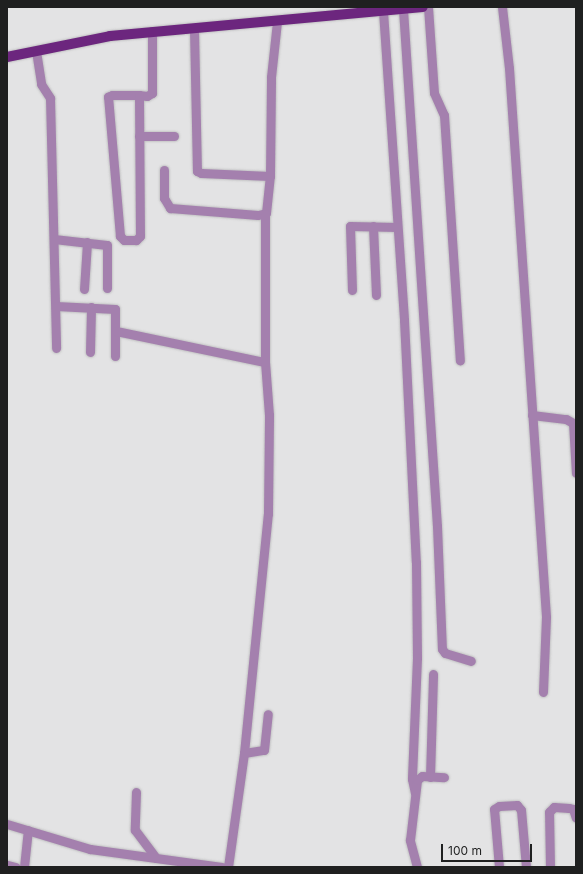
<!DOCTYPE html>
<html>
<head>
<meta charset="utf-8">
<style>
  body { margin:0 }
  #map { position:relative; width:583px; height:874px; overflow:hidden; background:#e3e3e4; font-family:Inter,sans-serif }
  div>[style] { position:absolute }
  .roads { filter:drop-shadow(0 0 1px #c0c0c1) drop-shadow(0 0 1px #c0c0c1) }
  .minor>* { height:9px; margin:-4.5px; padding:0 4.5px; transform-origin:4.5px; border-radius:4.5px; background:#a480ae }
  .major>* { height:10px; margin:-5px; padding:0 5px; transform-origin:5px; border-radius:5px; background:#6c267e }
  span { translate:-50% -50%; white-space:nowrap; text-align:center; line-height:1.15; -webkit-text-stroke:4px #e3e3e4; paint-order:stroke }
  .frame { position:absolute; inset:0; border:8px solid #1f2020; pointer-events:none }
  .scale { position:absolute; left:441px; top:844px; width:91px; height:18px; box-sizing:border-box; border:2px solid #1f2020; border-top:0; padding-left:5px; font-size:12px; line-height:14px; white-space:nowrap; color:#1f2020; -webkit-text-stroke:3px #e3e3e4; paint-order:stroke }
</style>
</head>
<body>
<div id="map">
  <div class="roads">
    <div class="minor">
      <i style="left:428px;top:7px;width:86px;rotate:86deg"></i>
      <i style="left:434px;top:93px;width:24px;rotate:66deg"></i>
      <i style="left:444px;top:115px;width:246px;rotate:86.3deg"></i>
      <i style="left:502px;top:7px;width:61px;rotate:83.5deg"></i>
      <i style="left:509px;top:68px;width:550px;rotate:86.14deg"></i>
      <i style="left:546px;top:617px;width:75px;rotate:92.3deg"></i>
      <i style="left:403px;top:9px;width:518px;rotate:86.24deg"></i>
      <i style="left:437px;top:526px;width:123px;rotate:87.7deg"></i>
      <i style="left:442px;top:649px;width:5px;rotate:53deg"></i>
      <i style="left:445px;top:653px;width:27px;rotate:17deg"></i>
      <i style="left:383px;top:11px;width:310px;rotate:86.1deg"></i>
      <i style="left:404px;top:320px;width:242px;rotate:87.2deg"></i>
      <i style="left:416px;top:562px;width:96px;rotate:89.4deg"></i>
      <i style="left:417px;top:658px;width:121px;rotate:92.4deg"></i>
      <i style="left:412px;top:779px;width:14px;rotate:78deg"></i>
      <i style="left:194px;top:29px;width:142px;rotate:88.8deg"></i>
      <i style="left:197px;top:171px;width:4px;rotate:27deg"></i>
      <i style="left:201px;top:173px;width:69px;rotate:2.5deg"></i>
      <i style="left:36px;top:51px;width:33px;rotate:81deg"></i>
      <i style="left:41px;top:84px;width:17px;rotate:57deg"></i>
      <i style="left:50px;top:98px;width:250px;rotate:88.6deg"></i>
      <i style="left:139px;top:95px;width:141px;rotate:89.6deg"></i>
      <i style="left:140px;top:236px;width:6px;rotate:135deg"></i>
      <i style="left:136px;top:240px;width:12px;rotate:180deg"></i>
      <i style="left:124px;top:240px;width:6px;rotate:-135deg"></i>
      <i style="left:120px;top:236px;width:140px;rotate:-94.9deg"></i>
      <i style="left:108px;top:97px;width:4px;rotate:-27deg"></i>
      <i style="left:112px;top:95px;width:27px"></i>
      <i style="left:139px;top:95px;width:8px;rotate:7deg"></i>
      <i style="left:147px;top:96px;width:6px;rotate:-31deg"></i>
      <i style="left:152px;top:93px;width:62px;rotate:-90deg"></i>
      <i style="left:139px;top:136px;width:35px"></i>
      <i style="left:164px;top:170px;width:28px;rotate:90deg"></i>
      <i style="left:164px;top:198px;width:12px;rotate:59deg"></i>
      <i style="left:170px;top:208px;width:88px;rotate:4.5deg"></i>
      <i style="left:258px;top:215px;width:8px;rotate:-14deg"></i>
      <i style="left:266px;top:213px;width:37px;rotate:-84deg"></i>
      <i style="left:270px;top:176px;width:99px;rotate:-89.4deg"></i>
      <i style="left:271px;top:77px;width:55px;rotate:-83.8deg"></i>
      <i style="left:373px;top:226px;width:69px;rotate:87.5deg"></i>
      <i style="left:54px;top:239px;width:53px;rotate:6.5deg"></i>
      <i style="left:107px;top:245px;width:43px;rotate:90deg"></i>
      <i style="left:84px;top:289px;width:47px;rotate:-86.3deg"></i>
      <i style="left:352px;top:290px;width:64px;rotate:-91.8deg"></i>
      <i style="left:350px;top:226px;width:47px;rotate:1.2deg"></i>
      <i style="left:56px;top:306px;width:59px;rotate:2.9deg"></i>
      <i style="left:115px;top:309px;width:47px;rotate:90deg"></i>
      <i style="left:116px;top:331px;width:152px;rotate:11.8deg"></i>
      <i style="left:90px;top:352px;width:45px;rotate:-88.7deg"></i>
      <i style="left:532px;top:415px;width:34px;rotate:7deg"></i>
      <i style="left:566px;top:419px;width:8px;rotate:30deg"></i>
      <i style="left:573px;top:423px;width:50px;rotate:86.6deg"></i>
      <i style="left:244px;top:753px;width:20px;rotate:-9deg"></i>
      <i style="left:264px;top:750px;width:36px;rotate:-84deg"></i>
      <i style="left:430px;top:777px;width:103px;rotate:-88.3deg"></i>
      <i style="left:136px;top:792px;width:38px;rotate:92deg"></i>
      <i style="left:135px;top:830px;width:35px;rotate:53deg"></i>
      <i style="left:7px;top:824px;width:87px;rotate:16.8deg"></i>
      <i style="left:90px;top:849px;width:133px;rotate:7.8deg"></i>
      <i style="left:7px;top:865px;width:9px;rotate:13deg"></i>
      <i style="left:24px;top:867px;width:37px;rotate:-84deg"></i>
      <i style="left:228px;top:867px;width:115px;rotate:-82deg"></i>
      <i style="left:244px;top:753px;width:240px;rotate:-84.3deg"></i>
      <i style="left:268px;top:514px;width:99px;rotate:-89.4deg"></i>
      <i style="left:269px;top:415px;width:53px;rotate:-94.3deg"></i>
      <i style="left:265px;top:362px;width:148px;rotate:-90deg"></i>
      <i style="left:417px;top:867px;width:28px;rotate:-105deg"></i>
      <i style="left:410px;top:840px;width:60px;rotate:-83.3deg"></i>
      <i style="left:417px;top:780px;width:6px;rotate:-39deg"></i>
      <i style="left:422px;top:776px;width:22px;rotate:3deg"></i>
      <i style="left:499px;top:867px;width:58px;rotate:-94.9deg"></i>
      <i style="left:494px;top:809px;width:6px;rotate:-31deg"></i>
      <i style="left:499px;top:806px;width:18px;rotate:-3deg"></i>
      <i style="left:517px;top:805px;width:6px;rotate:51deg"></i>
      <i style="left:521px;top:810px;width:57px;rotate:85deg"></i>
      <i style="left:550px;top:867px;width:55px;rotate:-91deg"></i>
      <i style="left:549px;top:812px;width:7px;rotate:-45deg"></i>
      <i style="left:554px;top:807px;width:15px;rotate:4deg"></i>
      <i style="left:569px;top:808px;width:4px;rotate:14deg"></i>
      <i style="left:573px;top:809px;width:9px;rotate:72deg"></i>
    </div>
    <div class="major">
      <i style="left:7px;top:57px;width:105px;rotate:-11.5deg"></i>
      <i style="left:110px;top:36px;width:314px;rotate:-5.3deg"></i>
    </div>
  </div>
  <div class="frame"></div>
  <div class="scale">100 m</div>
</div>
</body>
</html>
